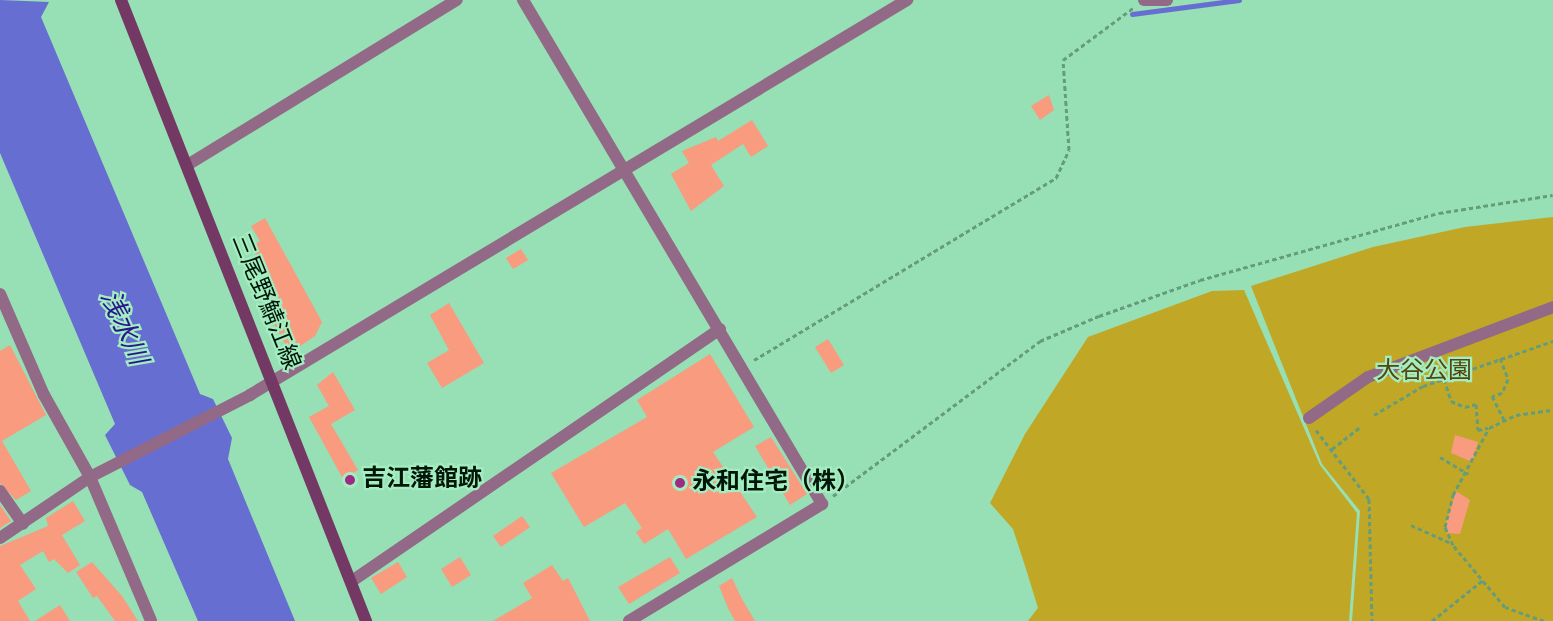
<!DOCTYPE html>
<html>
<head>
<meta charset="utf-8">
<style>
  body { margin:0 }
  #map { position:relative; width:1553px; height:621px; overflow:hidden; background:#97dfb4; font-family:"Alegreya Sans","Noto Sans JP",sans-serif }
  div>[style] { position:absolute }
  .green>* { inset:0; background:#c0a725 }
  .water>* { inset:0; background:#676ed1 }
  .stream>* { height:5px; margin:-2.5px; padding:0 2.5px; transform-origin:2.5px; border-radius:2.5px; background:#676ed1 }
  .building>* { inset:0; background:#f99b7f }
  .path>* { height:3px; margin-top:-1.5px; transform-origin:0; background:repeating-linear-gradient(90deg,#659c7b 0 4.5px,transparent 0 7.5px) }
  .minor>* { height:12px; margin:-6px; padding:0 6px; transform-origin:6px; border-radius:6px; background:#926986 }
  .tertiary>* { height:12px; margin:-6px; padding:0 6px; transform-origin:6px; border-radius:6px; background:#926986 }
  .secondary>* { height:12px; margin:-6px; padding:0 6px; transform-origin:6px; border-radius:6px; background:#733864 }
  .dots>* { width:16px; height:16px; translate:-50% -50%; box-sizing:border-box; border:3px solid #a4edc1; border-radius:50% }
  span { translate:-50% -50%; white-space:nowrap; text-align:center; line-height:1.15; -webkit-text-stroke:4.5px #a4edc1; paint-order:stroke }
  .street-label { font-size:24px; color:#001608 }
  .park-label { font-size:24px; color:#524711 }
  .poi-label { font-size:24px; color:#001608; font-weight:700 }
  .left { translate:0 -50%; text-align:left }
  .water-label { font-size:26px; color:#29158e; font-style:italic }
</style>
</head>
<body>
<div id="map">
  <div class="green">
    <i style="clip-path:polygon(1553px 217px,1553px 621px,1352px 621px,1360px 511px,1322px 464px,1251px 286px,1373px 247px,1465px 227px)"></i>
    <i style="clip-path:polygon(1244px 290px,1320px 465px,1357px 513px,1349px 621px,1028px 621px,1038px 608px,1026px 569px,1013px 529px,990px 503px,1025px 434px,1088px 337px,1212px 291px)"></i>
  </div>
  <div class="water">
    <i style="clip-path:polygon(0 0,49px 2px,41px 17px,200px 394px,213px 399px,232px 438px,228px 459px,295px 621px,198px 621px,142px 492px,130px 485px,105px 435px,115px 424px,0 153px)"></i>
  </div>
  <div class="stream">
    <i style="left:1132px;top:14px;width:108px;rotate:-7.5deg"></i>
  </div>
  <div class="building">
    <i style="clip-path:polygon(1049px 95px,1054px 110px,1040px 120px,1031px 106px)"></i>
    <i style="clip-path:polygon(752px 120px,768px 146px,751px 157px,743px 144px,711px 165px,724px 186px,691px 211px,671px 174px,689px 163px,682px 151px,716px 137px,718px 141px)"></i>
    <i style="clip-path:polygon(265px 218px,322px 322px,315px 336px,290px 353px,272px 320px,280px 316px,268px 298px,274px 294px,252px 246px,260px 241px,251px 226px)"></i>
    <i style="clip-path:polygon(521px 249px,528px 260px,513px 269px,506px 258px)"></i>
    <i style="clip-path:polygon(449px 303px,484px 363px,442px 388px,427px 363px,449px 350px,430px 315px)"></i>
    <i style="clip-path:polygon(828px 339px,844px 365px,831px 373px,815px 347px)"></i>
    <i style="clip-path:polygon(10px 345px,46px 415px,2px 441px,31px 491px,16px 500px,0 483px,0 351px)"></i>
    <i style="clip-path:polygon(710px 354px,754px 427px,713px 452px,757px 517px,686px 559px,668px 529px,644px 544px,636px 532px,642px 528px,625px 503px,584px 527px,551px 473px,647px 417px,637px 400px)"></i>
    <i style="clip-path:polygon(333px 372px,355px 410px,331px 424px,358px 470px,343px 479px,309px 417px,329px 406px,317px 385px)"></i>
    <i style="clip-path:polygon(1455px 435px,1478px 442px,1472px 462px,1451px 453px)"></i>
    <i style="clip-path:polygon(771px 437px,807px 494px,790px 505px,755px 446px)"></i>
    <i style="clip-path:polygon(1456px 491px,1470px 500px,1460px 534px,1447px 533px,1445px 527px)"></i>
    <i style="clip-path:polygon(73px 501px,85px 521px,62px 535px,80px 565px,68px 573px,54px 559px,49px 562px,43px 551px,20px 565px,36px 589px,18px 601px,30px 621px,0 621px,0 546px,48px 526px,46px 518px)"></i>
    <i style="clip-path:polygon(0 505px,11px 521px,0 528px)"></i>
    <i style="clip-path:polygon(522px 516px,530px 527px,501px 547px,493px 536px)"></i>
    <i style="clip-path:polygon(460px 557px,471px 575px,452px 587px,441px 569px)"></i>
    <i style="clip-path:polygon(670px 557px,680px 573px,629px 604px,618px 587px)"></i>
    <i style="clip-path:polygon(92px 562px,122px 596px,138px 621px,115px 621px,97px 596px,93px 598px,76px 572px)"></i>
    <i style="clip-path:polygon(398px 562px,407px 577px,381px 594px,371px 578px)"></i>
    <i style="clip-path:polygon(552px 565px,563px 581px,568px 578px,590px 621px,493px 621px,532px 598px,523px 583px)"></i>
    <i style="clip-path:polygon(732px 578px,742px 599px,755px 621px,735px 621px,728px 608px,719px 586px)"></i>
    <i style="clip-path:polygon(60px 605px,70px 621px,35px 621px)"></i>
  </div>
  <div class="path">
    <i style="left:1500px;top:358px;width:22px;rotate:69deg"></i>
    <i style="left:1508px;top:379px;width:15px;rotate:113deg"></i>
    <i style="left:1502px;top:393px;width:10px;rotate:163deg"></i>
    <i style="left:1492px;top:396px;width:27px;rotate:63deg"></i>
    <i style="left:754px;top:360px;width:353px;rotate:-31.1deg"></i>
    <i style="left:1056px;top:178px;width:31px;rotate:-65deg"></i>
    <i style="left:1069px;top:150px;width:90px;rotate:-93.8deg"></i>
    <i style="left:1063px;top:60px;width:87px;rotate:-36.6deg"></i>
    <i style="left:1444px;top:379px;width:23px;rotate:72deg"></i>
    <i style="left:1451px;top:401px;width:15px;rotate:23deg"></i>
    <i style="left:1465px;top:407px;width:11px;rotate:-15deg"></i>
    <i style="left:1476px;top:404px;width:26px;rotate:86deg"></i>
    <i style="left:1478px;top:430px;width:10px;rotate:-11deg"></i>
    <i style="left:1374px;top:415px;width:57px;rotate:-30.6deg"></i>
    <i style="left:1423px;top:386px;width:138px;rotate:-19.1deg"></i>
    <i style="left:1316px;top:430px;width:87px;rotate:52.5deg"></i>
    <i style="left:1369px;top:499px;width:122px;rotate:88.6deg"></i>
    <i style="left:1332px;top:449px;width:37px;rotate:-38deg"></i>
    <i style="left:1440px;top:457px;width:33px;rotate:31deg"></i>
    <i style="left:833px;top:496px;width:259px;rotate:-36.8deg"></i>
    <i style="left:1040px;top:341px;width:64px;rotate:-23deg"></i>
    <i style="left:1099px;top:316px;width:107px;rotate:-19.6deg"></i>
    <i style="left:1200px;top:280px;width:248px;rotate:-15.7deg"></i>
    <i style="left:1439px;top:213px;width:115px;rotate:-9deg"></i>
    <i style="left:1411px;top:525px;width:44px;rotate:24.2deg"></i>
    <i style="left:1432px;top:621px;width:65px;rotate:-38.8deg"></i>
    <i style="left:1544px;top:621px;width:41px;rotate:-160.3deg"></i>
    <i style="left:1505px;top:607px;width:81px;rotate:-130deg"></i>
    <i style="left:1453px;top:545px;width:20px;rotate:-114deg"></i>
    <i style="left:1445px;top:527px;width:33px;rotate:-76deg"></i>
    <i style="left:1453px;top:495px;width:76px;rotate:-61.8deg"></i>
    <i style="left:1489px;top:428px;width:30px;rotate:-26deg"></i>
    <i style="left:1516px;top:415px;width:37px;rotate:-8deg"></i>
  </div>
  <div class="minor">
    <i style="left:523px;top:0;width:586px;rotate:59.32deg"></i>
    <i style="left:189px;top:164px;width:314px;rotate:-31.5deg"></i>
    <i style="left:0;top:294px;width:110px;rotate:66.5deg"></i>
    <i style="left:44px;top:395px;width:94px;rotate:60.7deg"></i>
    <i style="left:90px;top:477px;width:156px;rotate:67deg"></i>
    <i style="left:0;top:491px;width:40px;rotate:55.1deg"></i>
    <i style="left:0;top:538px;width:109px;rotate:-34.1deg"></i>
    <i style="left:90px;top:477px;width:180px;rotate:-27.1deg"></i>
    <i style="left:352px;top:581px;width:446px;rotate:-34.4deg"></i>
  </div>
  <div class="tertiary">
    <i style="left:1144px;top:0;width:23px"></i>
    <i style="left:250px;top:395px;width:767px;rotate:-31.02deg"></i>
    <i style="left:1309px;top:418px;width:72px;rotate:-34.8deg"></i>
    <i style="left:1368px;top:377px;width:198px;rotate:-20.7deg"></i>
    <i style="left:629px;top:621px;width:226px;rotate:-31.2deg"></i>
  </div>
  <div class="secondary">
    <i style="left:121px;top:0;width:668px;rotate:68.47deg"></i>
  </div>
  <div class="dots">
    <i style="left:350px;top:480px;background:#9e2a86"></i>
    <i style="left:680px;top:483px;background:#9e2a86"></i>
  </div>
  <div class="street-label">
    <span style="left:265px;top:302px;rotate:68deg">三尾野鯖江線</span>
  </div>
  <div class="park-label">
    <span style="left:1424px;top:372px">大谷公園</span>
  </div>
  <div class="poi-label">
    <span class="left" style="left:362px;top:480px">吉江藩館跡</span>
    <span class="left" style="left:692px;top:483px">永和住宅（株）</span>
  </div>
  <div class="water-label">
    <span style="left:123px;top:328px;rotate:66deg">浅水川</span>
  </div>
</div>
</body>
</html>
